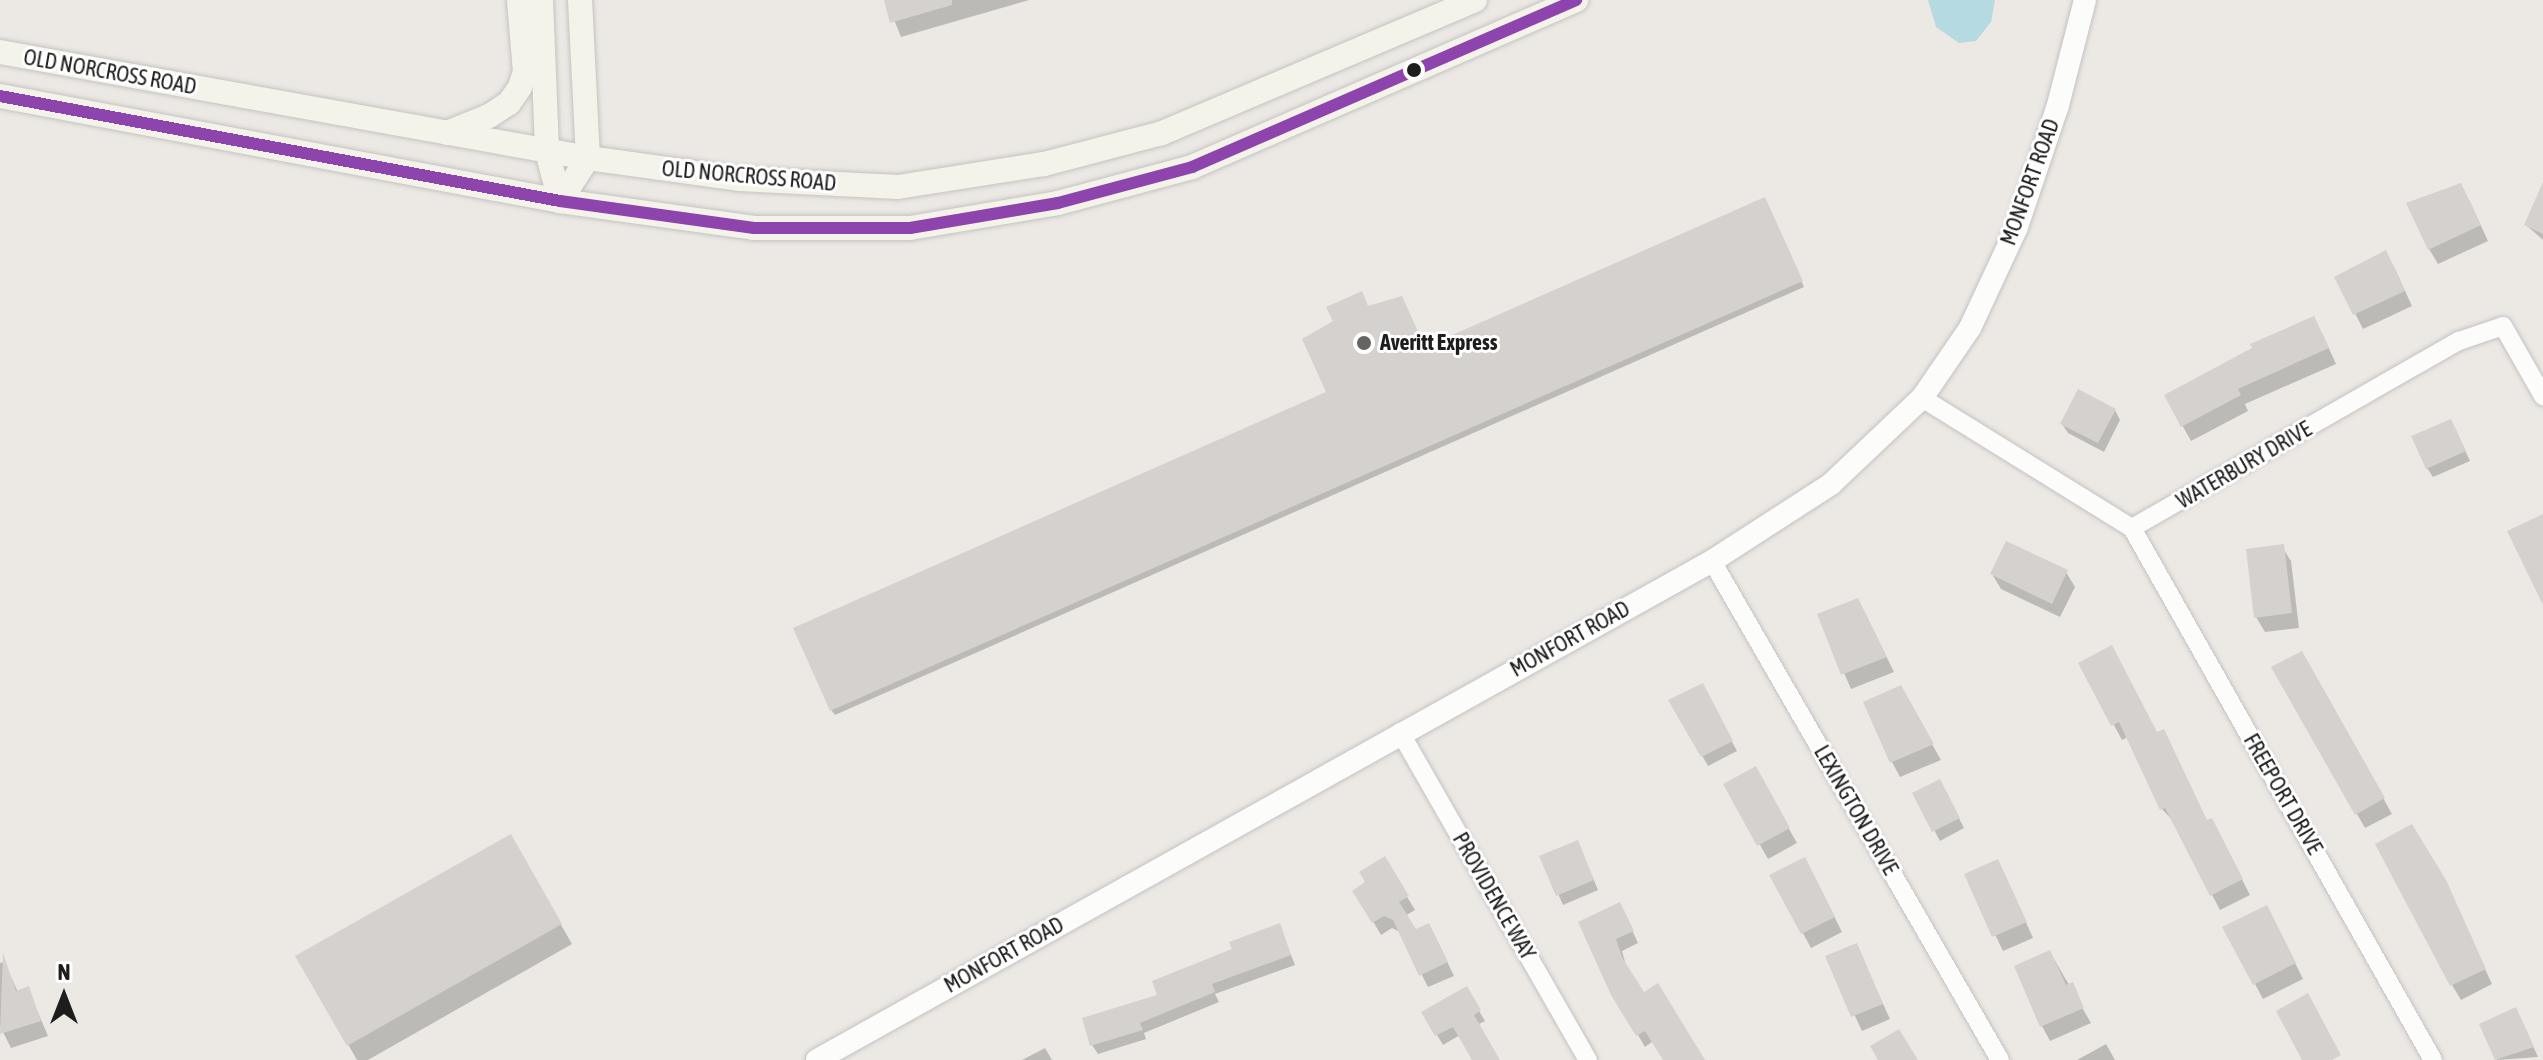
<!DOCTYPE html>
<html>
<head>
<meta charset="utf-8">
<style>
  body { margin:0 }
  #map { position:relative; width:2543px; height:1060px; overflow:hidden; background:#ece9e5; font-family:"Asap Condensed",sans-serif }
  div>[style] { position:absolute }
  .water>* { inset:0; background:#b6dae2 }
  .shadow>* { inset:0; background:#0003 }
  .building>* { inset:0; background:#d4d1ce }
  .roads { filter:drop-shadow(0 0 2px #c4c3c1) drop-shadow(0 0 2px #c4c3c1) }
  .minor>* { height:18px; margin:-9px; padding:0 9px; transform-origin:9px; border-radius:9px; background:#fcfcfb }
  .tertiary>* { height:22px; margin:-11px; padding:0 11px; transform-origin:11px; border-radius:11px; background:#fcfcfb }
  .secondary>* { height:24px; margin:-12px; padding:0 12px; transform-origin:12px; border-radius:12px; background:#f4f3e9 }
  .bus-1>* { height:12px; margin:-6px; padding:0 6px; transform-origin:6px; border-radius:6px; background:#8e44ad }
  .dots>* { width:22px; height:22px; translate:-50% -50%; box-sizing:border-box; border:4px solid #fff; border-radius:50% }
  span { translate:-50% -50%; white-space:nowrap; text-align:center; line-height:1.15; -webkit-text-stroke:6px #fff; paint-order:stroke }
  .street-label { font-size:22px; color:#1d1d1d }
  .poi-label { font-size:22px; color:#1d1d1d; font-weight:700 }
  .left { translate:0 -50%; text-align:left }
  .north { position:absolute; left:24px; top:956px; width:80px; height:80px; -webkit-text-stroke:6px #fff; paint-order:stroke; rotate:0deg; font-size:22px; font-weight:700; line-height:32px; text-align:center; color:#1d1d1d }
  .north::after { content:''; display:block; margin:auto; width:28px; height:36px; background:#1d1d1d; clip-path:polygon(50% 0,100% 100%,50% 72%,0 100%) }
</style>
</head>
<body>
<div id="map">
  <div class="water">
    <i style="clip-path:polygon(1928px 0,1995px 0,1991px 22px,1976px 41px,1959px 43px,1936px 27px)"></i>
  </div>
  <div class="shadow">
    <i style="clip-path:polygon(886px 0,1029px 0,901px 37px)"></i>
    <i style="clip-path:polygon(2543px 199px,2543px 240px,2526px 225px)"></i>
    <i style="clip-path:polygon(2469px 200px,2488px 241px,2438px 264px,2429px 249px)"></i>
    <i style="clip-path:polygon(1767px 204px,1804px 287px,835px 715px,832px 711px,796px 629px,1328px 393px,1368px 308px,1425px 350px)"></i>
    <i style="clip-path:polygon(2394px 267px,2412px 306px,2363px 329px,2337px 278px)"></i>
    <i style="clip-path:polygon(2322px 333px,2336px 364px,2245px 404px,2248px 411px,2191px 441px,2166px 396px)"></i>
    <i style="clip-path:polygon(2115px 410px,2120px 420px,2104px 452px,2068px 433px,2062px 424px)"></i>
    <i style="clip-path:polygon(2456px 431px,2470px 461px,2433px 477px,2427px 468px)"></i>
    <i style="clip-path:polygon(2282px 547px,2291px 561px,2299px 628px,2265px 632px,2256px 617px)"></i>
    <i style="clip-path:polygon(2066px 572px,2075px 587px,2060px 617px,2001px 589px,1992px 574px)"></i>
    <i style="clip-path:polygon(1819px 615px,1866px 615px,1894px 672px,1851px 689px)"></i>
    <i style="clip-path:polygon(2302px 653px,2392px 814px,2365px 828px,2274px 668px)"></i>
    <i style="clip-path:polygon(2081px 664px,2219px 835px,2250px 895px,2220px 910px,2174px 822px,2162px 809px,2128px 737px,2122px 740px)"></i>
    <i style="clip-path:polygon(1900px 688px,1941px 760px,1900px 777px,1892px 762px)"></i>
    <i style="clip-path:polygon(1707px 695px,1737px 751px,1708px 766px,1671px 701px)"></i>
    <i style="clip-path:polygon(1755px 769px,1797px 843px,1768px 859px,1726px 785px)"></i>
    <i style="clip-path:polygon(1945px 791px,1964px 828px,1940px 841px,1915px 794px)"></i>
    <i style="clip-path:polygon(510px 836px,572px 944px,368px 1060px,357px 1060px,298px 957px)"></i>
    <i style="clip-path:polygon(1582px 852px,1598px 890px,1563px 905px,1542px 857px)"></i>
    <i style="clip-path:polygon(1384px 859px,1415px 910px,1405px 916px,1415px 932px,1436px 938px,1454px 976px,1428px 987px,1400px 932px,1392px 928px,1381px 935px,1355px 891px,1368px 883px)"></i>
    <i style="clip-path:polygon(1813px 874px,1842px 932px,1811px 948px,1772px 876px)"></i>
    <i style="clip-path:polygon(1966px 875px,2005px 876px,2033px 938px,2003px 951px)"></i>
    <i style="clip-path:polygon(2444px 881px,2492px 984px,2461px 1000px,2452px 985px)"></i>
    <i style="clip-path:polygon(1626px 917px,1638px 943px,1622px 951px,1627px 969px,1643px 994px,1657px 986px,1705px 1060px,1665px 1060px,1653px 1041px,1645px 1047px,1638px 1035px,1580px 923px)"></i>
    <i style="clip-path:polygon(2275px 922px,2303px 979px,2263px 999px,2255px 984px)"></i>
    <i style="clip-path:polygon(1279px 925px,1295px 965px,1215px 994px,1219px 1002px,1144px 1033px,1146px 1039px,1098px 1054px,1092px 1045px,1160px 996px)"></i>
    <i style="clip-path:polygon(1856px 945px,1890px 1019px,1862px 1031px,1828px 958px)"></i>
    <i style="clip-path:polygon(2050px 952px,2091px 1023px,2050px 1041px,2042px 1026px)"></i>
    <i style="clip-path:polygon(4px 962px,18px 992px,28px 989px,48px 1036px,11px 1048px,0 1026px,0 963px)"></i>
    <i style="clip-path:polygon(1466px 989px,1485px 1021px,1477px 1025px,1497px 1060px,1474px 1060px,1460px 1035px,1443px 1045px,1424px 1013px)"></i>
    <i style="clip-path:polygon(2521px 1019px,2538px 1057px,2497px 1060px,2482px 1025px)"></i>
    <i style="clip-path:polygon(2106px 1044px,2115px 1060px,2077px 1060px)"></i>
    <i style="clip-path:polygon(1045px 1048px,1052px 1060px,1022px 1060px)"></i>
  </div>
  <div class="building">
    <i style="clip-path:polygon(884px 0,952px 0,952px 5px,890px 23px)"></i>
    <i style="clip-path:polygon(2543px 182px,2543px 234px,2524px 225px)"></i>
    <i style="clip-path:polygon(2461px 183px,2481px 225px,2428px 250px,2406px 203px)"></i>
    <i style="clip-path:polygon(1765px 197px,1803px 281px,830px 711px,793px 628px,1326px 392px,1302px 339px,1333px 321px,1326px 307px,1362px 291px,1368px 306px,1402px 296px,1425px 347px)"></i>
    <i style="clip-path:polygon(2386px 250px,2405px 291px,2353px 315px,2334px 277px)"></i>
    <i style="clip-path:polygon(2314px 316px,2329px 348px,2238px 389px,2241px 395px,2181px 427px,2164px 395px,2252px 348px,2250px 344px)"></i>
    <i style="clip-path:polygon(2078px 389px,2116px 409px,2098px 443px,2060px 424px)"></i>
    <i style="clip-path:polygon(2451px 419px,2466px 451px,2426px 469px,2411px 436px)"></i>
    <i style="clip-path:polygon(2543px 514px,2543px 605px,2507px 531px)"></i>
    <i style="clip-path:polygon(2006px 541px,2068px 570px,2052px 604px,1990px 574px)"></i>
    <i style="clip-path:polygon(2284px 544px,2292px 613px,2254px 618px,2246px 549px)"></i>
    <i style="clip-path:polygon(1858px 598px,1887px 657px,1841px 675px,1817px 614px)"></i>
    <i style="clip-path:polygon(2112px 645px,2157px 732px,2164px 729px,2207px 820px,2212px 818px,2243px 879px,2210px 896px,2165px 808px,2160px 810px,2119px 722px,2111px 726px,2078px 663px)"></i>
    <i style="clip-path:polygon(2302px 651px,2385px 798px,2355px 815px,2271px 667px)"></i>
    <i style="clip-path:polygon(1703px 683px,1733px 741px,1701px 757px,1668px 700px)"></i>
    <i style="clip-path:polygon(1901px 685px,1934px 744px,1890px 763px,1863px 702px)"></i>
    <i style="clip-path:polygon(1756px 766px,1790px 828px,1757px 846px,1723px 784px)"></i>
    <i style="clip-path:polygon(1940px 779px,1960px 818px,1932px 832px,1912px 793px)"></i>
    <i style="clip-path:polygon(2412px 824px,2446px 880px,2486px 969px,2450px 986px,2375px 844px)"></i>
    <i style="clip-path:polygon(511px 834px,562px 924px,347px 1046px,295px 956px)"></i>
    <i style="clip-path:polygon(1578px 840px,1594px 880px,1556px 896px,1539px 856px)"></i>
    <i style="clip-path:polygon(1385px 856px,1409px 896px,1399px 902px,1416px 929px,1429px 923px,1448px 962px,1419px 976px,1393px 920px,1384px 916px,1372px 923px,1352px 891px,1365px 882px,1359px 872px)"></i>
    <i style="clip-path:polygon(1805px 857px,1835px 917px,1801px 934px,1769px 875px)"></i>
    <i style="clip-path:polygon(1998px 859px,2027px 922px,1992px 937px,1964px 874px)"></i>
    <i style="clip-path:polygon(1620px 902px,1634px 931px,1616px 939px,1622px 957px,1644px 992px,1658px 983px,1705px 1060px,1663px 1060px,1645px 1031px,1636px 1036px,1611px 995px,1578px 922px)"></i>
    <i style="clip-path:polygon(2267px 905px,2296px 963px,2253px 985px,2222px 927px)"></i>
    <i style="clip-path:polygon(1280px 923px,1291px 955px,1212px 984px,1215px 992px,1140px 1023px,1143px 1030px,1090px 1046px,1082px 1018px,1157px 995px,1152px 981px,1232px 949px,1229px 942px)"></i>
    <i style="clip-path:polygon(1857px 943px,1883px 1004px,1851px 1017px,1825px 956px)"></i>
    <i style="clip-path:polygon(2050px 950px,2066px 985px,2073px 982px,2084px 1008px,2040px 1027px,2014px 966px)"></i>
    <i style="clip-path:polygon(3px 953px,16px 991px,29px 986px,41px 1021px,0 1034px)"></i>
    <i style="clip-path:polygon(1467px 986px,1481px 1010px,1474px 1015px,1500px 1060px,1472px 1060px,1453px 1027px,1435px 1036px,1421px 1012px)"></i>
    <i style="clip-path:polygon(2308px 993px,2341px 1055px,2332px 1060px,2302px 1060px,2276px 1011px)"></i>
    <i style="clip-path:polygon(2516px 1007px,2534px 1047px,2495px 1060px,2479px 1024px)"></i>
    <i style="clip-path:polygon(1899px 1029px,1918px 1060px,1878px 1060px,1870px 1046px)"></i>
  </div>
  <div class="roads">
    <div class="minor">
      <i style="left:1922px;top:398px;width:247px;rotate:31.8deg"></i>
      <i style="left:2132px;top:528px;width:377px;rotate:-29.8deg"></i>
      <i style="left:2459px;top:341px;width:46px;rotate:-18.8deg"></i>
      <i style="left:2503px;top:326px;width:81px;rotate:60.3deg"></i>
      <i style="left:2132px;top:528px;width:611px;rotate:60.5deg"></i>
      <i style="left:1712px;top:561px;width:576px;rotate:60.01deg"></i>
      <i style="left:1400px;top:732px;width:378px;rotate:60.2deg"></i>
    </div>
    <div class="tertiary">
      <i style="left:817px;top:1060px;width:1025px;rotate:-29.14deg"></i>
      <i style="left:1712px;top:561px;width:142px;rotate:-32.9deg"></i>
      <i style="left:1831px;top:484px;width:125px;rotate:-43.4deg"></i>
      <i style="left:1922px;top:398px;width:85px;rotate:-55.6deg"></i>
      <i style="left:1970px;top:328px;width:111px;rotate:-65deg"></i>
      <i style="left:2017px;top:227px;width:129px;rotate:-71.4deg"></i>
      <i style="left:2058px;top:105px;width:108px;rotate:-75.6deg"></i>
    </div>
    <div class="secondary">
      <i style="left:541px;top:0;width:151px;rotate:87.7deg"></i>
      <i style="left:547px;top:151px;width:52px;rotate:75.4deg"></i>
      <i style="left:0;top:52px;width:597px;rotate:10.22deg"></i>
      <i style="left:588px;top:158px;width:152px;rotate:7.9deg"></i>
      <i style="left:739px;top:179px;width:159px;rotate:2.9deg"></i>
      <i style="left:898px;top:187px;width:148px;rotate:-9deg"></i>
      <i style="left:1044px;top:164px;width:122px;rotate:-14.7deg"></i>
      <i style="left:1162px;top:133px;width:340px;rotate:-23deg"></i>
      <i style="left:0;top:96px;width:570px;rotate:10.62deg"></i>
      <i style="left:560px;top:201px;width:196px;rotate:7.9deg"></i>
      <i style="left:754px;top:228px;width:156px"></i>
      <i style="left:910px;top:228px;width:150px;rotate:-9.6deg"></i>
      <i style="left:1058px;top:203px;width:139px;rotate:-15deg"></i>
      <i style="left:1192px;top:167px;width:419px;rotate:-23.5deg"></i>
      <i style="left:447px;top:133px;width:45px;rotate:-22deg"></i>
      <i style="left:489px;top:116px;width:24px;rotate:-33deg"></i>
      <i style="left:509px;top:103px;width:19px;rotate:-55deg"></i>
      <i style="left:520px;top:87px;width:16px;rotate:-72deg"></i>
      <i style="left:525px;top:72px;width:72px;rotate:-94.8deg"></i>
      <i style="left:560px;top:201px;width:51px;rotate:-56.9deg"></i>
      <i style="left:588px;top:158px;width:158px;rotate:-92.9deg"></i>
    </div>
  </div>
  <div class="bus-1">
    <i style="left:0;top:96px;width:570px;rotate:10.62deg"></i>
    <i style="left:560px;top:201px;width:196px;rotate:7.9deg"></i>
    <i style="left:754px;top:228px;width:156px"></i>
    <i style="left:910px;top:228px;width:150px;rotate:-9.6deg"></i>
    <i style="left:1058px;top:203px;width:139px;rotate:-15deg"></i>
    <i style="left:1192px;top:167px;width:419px;rotate:-23.5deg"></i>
  </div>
  <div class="dots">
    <i style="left:1414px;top:70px;background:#1d1d1d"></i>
    <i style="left:1364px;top:343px;background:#656463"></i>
  </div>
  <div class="street-label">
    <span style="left:110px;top:72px;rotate:10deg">OLD NORCROSS ROAD</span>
    <span style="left:749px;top:176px;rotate:5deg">OLD NORCROSS ROAD</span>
    <span style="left:2030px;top:182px;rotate:-70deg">MONFORT ROAD</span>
    <span style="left:2244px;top:465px;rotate:-30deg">WATERBURY DRIVE</span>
    <span style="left:1570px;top:639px;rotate:-29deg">MONFORT ROAD</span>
    <span style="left:2283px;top:794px;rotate:60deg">FREEPORT DRIVE</span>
    <span style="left:1856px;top:810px;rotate:60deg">LEXINGTON DRIVE</span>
    <span style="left:1494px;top:896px;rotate:60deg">PROVIDENCE WAY</span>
    <span style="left:1004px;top:955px;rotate:-29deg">MONFORT ROAD</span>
  </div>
  <div class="poi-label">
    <span class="left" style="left:1380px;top:343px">Averitt Express</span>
  </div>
  <div class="north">N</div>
</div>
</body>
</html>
